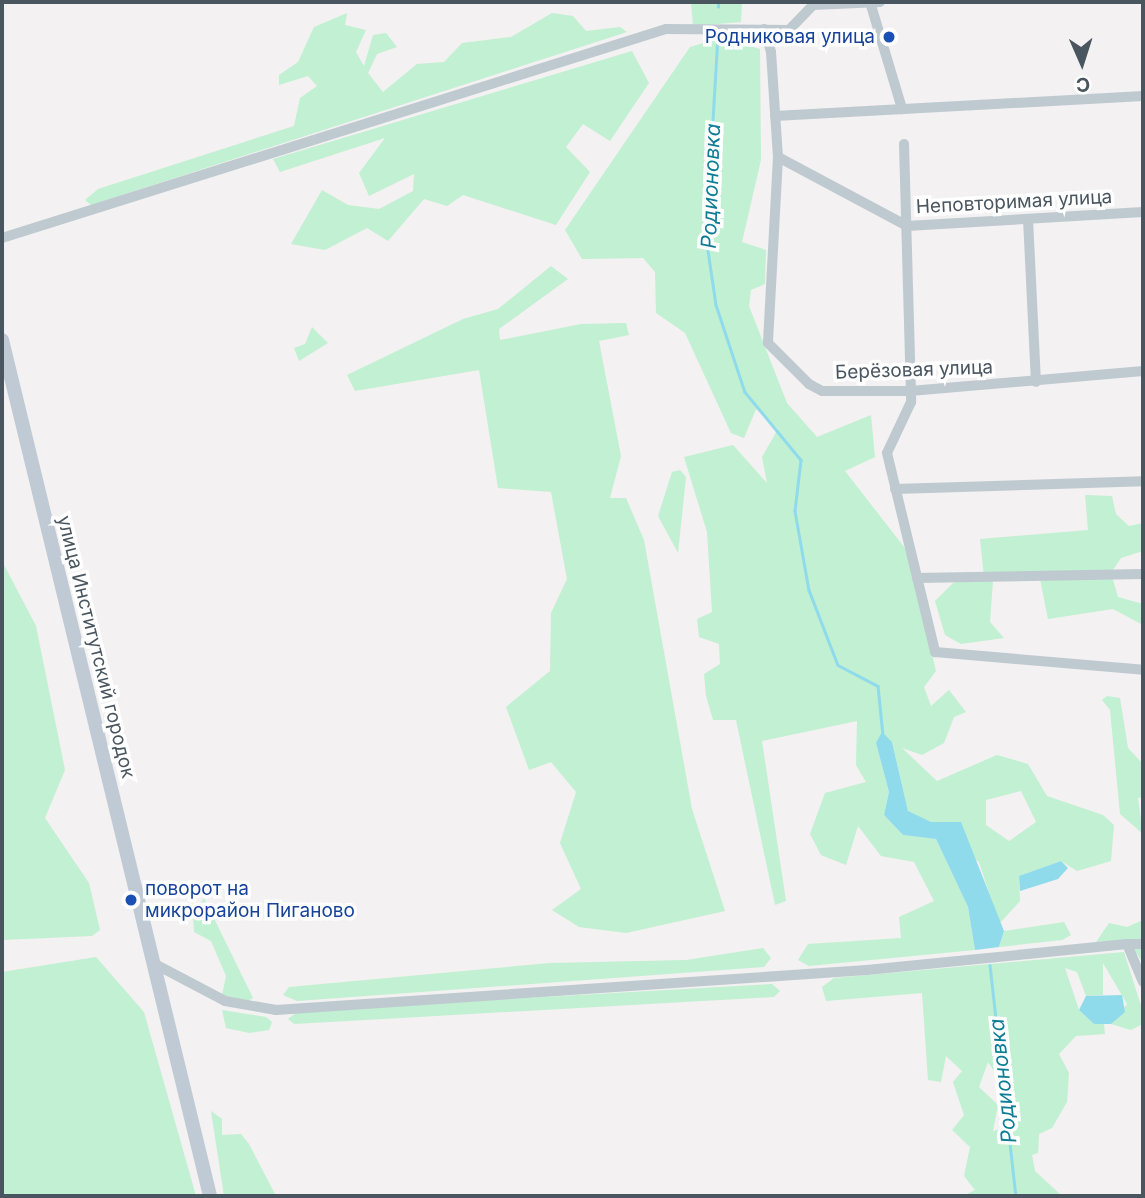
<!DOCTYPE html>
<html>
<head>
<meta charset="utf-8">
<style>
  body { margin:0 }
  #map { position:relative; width:1145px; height:1198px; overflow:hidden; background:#f3f1f1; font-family:Inter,sans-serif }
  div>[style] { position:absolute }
  .green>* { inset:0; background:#c1f0d2 }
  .water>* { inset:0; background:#8fdbec }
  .stream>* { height:2.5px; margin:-1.25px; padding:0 1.25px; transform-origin:1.25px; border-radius:1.25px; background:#8fdbec }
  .street>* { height:10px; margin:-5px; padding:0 5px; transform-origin:5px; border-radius:5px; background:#bfc9d0 }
  .secondary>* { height:14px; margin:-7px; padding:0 7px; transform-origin:7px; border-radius:7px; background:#bfcad4 }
  .dots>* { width:19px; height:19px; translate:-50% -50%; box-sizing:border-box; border:4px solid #fff; border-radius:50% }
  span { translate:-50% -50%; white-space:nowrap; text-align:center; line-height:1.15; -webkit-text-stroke:7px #fff; paint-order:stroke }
  .transit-label { font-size:19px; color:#164399 }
  .right { translate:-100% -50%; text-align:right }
  .left { translate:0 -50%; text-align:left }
  .street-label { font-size:19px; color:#49555f }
  .water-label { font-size:21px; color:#0e7d96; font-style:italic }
  .frame { position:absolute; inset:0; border:4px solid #49555f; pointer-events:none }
  .north { position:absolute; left:1047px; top:28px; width:70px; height:70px; -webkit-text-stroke:5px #fff; paint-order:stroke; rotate:177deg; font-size:19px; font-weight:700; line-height:28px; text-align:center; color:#49555f }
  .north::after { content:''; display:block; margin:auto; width:24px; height:32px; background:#49555f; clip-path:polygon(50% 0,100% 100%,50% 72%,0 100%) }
</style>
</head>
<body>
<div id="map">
  <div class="green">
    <i style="clip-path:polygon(691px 2px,742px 2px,741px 22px,693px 26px)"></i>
    <i style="clip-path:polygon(347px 13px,345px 25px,366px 30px,356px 52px,364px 66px,373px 35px,386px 33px,397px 47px,377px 54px,368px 73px,383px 92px,417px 64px,444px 62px,462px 43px,511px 37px,552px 13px,573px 16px,586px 31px,620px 27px,627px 32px,91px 205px,85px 200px,98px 189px,294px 126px,300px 98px,317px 86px,308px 76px,279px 85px,279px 75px,298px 62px,314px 27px)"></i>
    <i style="clip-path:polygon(evenodd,720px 38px,760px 49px,761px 160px,742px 242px,766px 250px,765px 284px,751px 290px,749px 306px,787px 403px,817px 437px,871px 415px,875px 457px,845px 471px,908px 552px,936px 671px,924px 687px,931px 706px,949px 690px,966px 712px,954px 717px,944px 743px,922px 755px,902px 748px,937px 781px,997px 755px,1028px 764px,1047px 796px,1103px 815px,1114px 825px,1111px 861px,1077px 871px,1061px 861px,1019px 876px,1020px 901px,999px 924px,979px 862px,908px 811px,892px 742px,876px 743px,889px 792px,884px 815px,903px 835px,936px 839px,968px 907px,975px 950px,809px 966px,798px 960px,808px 944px,901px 938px,899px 917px,934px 901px,914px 862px,881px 856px,858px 826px,846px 865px,821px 855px,810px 834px,825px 793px,866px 782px,856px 765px,857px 721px,762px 741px,786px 901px,775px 905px,736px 720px,713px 720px,706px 696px,704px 674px,720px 664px,719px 644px,699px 637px,697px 619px,712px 612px,707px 532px,684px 457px,733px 445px,767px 483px,762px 457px,778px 429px,756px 409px,744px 438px,731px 433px,685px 333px,656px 313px,655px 272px,643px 258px,582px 259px,565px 230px,690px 47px,720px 38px,1021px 791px,1036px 822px,1009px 841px,986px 825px,986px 800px,1021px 791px)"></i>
    <i style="clip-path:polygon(632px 51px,649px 83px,610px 141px,583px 124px,566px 147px,590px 172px,556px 225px,463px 195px,447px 206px,424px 199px,388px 241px,367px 228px,325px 250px,291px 244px,322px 190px,348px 205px,379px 209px,413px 191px,414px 174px,369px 196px,359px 173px,385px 138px,280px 172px,273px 159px)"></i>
    <i style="clip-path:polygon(551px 266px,568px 279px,499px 329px,500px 340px,581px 324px,626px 323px,629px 335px,599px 341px,621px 456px,610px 498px,626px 498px,644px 540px,692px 809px,725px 911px,626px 933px,579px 927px,552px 910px,581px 889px,560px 843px,576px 792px,551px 762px,529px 770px,506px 707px,550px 671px,551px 613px,567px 579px,551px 492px,498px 488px,479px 370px,355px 391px,347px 375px,463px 319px,498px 309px)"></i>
    <i style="clip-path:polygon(312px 327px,328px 343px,299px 361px,294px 348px,305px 344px)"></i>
    <i style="clip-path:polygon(680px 470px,686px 477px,678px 553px,658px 516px,672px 472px)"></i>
    <i style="clip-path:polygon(1085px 495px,1112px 496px,1116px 514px,1129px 526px,1143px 523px,1143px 551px,1121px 558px,1111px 573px,1118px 597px,1143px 604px,1143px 625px,1113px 609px,1048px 619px,1040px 579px,993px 581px,990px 622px,1004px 638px,961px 644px,945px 635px,935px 601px,953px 583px,984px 577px,980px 539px,1088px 530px)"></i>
    <i style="clip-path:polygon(2px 561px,36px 626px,65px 770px,45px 818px,89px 883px,100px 930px,92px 936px,2px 940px)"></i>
    <i style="clip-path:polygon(1107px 696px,1120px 698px,1128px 748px,1143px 764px,1143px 797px,1138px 798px,1143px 834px,1120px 814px,1110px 710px,1102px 700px)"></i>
    <i style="clip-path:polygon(204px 898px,253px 998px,246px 1002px,222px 995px,226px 976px,211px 941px,194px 932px,193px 915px)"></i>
    <i style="clip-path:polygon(1143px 920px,1143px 963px,1128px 940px,1096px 942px,1109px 923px,1127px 927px)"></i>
    <i style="clip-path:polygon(1064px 922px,1071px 935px,1062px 940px,999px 947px,1004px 931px)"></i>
    <i style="clip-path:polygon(763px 948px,771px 958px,764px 967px,297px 1001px,283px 995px,289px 987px,550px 963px,686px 960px)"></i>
    <i style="clip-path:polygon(evenodd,1124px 952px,1143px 1012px,1143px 1024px,1131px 1030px,1111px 1024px,1127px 1004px,1103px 963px,1103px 995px,1086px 996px,1077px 972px,1065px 968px,1079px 1010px,1094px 1024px,1104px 1024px,1105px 1034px,1076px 1036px,1059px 1054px,1069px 1073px,1067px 1102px,1052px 1128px,1039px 1134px,1038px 1153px,1032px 1155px,1035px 1171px,1062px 1196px,963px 1196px,975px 1190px,964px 1176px,970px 1147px,952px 1130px,964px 1115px,953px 1082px,962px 1071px,946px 1056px,941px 1082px,928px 1080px,922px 993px,826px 1001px,822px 987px,834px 978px,1124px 952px,988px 1062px,1020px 1112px,1015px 1125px,993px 1131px,998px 1105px,979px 1087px,988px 1062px)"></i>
    <i style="clip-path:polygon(96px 957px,144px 1012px,196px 1196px,2px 1196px,2px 972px)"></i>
    <i style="clip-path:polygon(772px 984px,780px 991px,774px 997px,294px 1024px,288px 1019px,298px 1011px)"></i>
    <i style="clip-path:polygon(222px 1010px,266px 1017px,272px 1022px,269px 1030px,249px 1033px,226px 1028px)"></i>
    <i style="clip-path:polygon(211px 1111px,222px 1119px,222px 1135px,241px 1134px,249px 1144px,276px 1196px,224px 1196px)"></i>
  </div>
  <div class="water">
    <i style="clip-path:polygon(882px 732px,892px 742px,908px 811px,931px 822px,961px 822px,1004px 931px,999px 947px,975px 950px,968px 907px,936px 839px,903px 835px,884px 815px,889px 792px,876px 743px)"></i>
    <i style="clip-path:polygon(1061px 861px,1068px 868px,1058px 879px,1020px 891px,1019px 876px)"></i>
    <i style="clip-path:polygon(1122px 995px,1125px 1012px,1111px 1024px,1094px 1024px,1079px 1010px,1086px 996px)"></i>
  </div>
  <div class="stream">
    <i style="left:718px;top:7px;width:5px;rotate:-90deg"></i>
    <i style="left:718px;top:36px;width:201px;rotate:93.4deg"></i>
    <i style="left:706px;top:237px;width:69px;rotate:81.6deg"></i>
    <i style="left:716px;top:305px;width:92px;rotate:71.6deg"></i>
    <i style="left:745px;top:392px;width:88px;rotate:50.5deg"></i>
    <i style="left:801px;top:460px;width:51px;rotate:96.7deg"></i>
    <i style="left:795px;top:511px;width:80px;rotate:80deg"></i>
    <i style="left:809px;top:590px;width:80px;rotate:68.9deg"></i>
    <i style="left:838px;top:665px;width:45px;rotate:27.7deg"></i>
    <i style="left:878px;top:686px;width:49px;rotate:84.2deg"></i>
    <i style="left:990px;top:965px;width:232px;rotate:83.6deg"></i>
  </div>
  <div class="street">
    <i style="left:870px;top:2px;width:112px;rotate:73.3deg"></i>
    <i style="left:764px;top:29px;width:24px;rotate:73deg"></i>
    <i style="left:771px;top:52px;width:105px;rotate:86.2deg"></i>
    <i style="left:778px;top:157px;width:186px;rotate:93.1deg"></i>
    <i style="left:768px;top:343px;width:58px;rotate:45deg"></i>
    <i style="left:809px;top:384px;width:15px;rotate:28deg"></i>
    <i style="left:822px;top:391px;width:88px"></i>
    <i style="left:910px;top:391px;width:234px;rotate:-4.9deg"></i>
    <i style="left:775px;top:116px;width:369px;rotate:-3.1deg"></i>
    <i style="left:904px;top:144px;width:258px;rotate:88.4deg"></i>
    <i style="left:911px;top:402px;width:56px;rotate:115.2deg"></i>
    <i style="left:887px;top:453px;width:205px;rotate:76.4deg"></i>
    <i style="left:935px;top:652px;width:209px;rotate:4.9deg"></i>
    <i style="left:778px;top:157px;width:146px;rotate:28.1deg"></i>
    <i style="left:907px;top:226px;width:236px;rotate:-3.4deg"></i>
    <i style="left:1028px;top:219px;width:163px;rotate:87.2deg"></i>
    <i style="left:2px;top:238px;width:696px;rotate:-17.47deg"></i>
    <i style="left:666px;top:29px;width:123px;rotate:0.5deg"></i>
    <i style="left:789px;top:30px;width:35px;rotate:-46deg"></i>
    <i style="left:813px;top:5px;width:67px;rotate:-2.6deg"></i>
    <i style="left:895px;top:489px;width:248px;rotate:-1.8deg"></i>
    <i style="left:917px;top:578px;width:226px;rotate:-1deg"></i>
    <i style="left:1127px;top:944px;width:16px"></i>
    <i style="left:153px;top:963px;width:81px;rotate:27.8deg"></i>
    <i style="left:225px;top:1001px;width:52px;rotate:10deg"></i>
    <i style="left:276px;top:1010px;width:592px;rotate:-3.87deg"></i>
    <i style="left:867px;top:970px;width:261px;rotate:-5.7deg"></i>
    <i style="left:1127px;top:944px;width:41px;rotate:67.2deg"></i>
  </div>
  <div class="secondary">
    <i style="left:2px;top:340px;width:881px;rotate:76.34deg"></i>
  </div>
  <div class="dots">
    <i style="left:889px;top:37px;background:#1a4fb4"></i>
    <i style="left:131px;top:900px;background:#1a4fb4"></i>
  </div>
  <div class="transit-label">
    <span class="right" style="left:875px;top:37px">Родниковая улица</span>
    <span class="left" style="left:145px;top:900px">поворот на<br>микрорайон Пиганово</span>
  </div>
  <div class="street-label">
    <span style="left:1014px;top:202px;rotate:-3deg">Неповторимая улица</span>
    <span style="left:914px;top:370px;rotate:-2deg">Берёзовая улица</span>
    <span style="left:96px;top:647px;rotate:76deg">улица Институтский городок</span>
  </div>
  <div class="water-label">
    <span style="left:711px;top:186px;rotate:-88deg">Родионовка</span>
    <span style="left:1003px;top:1081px;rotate:-96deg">Родионовка</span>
  </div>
  <div class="frame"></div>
  <div class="north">С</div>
</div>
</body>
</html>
